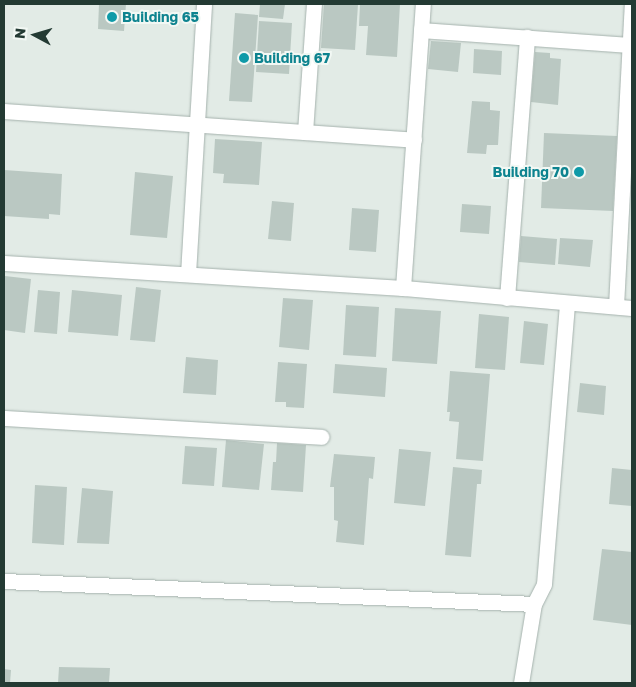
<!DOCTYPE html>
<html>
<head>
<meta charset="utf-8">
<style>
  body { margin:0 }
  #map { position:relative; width:636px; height:687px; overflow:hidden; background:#e2ebe6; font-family:"Golos Text",sans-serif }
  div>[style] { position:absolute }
  .building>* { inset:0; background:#bac8c2 }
  .roads { filter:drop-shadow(0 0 1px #a5b2ad) drop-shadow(0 0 1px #a5b2ad) }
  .minor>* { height:15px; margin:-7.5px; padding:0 7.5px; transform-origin:7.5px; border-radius:7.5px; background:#fff }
  .dots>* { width:14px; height:14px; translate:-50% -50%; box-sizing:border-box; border:2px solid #f2f8f4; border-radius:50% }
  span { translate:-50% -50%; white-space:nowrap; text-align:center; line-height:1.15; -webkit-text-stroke:4px #f2f8f4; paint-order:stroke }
  .culture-label { font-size:14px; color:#0d838f; font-weight:700 }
  .left { translate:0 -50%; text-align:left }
  .right { translate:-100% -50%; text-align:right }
  .frame { position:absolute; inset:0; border:5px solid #233a33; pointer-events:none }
  .north { position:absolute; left:10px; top:10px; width:50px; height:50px; -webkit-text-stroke:4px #f2f8f4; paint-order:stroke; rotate:276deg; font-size:14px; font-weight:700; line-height:20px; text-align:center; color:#233a33 }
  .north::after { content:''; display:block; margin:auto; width:18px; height:22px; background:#233a33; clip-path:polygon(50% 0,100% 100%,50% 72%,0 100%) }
</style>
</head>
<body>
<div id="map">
  <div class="building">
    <i style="clip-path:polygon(99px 4px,126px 4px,124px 31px,98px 29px)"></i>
    <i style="clip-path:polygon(260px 4px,285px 4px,283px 19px,259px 17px)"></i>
    <i style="clip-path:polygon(324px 4px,358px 4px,355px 50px,321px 48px)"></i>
    <i style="clip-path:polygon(360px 4px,400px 4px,397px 57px,366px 55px,368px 26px,359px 26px)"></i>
    <i style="clip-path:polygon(235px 13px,258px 15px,252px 102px,229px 101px)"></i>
    <i style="clip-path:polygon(259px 21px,292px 23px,289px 74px,256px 72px)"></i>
    <i style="clip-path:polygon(431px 41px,461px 43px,458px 72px,428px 69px)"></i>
    <i style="clip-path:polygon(474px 49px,502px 51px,501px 75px,473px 73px)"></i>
    <i style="clip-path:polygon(535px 52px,550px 53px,550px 58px,561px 59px,558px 105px,531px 102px)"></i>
    <i style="clip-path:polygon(472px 101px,490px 102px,490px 110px,500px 111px,498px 145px,487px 145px,486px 154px,467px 153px)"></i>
    <i style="clip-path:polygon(544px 133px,617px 136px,613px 211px,541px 208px)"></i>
    <i style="clip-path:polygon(215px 139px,262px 142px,259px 185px,223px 183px,224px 174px,213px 173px)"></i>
    <i style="clip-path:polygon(4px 170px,62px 174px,60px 215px,49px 214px,49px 219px,4px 216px)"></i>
    <i style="clip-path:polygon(135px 172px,173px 176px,167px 238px,130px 235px)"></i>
    <i style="clip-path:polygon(272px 201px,294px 203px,291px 241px,268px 239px)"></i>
    <i style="clip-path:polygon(462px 204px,491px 206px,489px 234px,460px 232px)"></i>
    <i style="clip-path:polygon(352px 208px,379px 210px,376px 252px,349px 250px)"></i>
    <i style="clip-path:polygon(521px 236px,557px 239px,555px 265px,519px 262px)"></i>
    <i style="clip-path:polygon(560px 238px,593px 240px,590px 267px,558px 264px)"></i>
    <i style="clip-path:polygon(5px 276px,31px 279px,25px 333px,4px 330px)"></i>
    <i style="clip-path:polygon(136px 287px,161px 290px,155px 342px,130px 340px)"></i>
    <i style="clip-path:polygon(38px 290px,60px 292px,57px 334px,34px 332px)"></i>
    <i style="clip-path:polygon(72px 290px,122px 295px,118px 336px,68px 332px)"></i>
    <i style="clip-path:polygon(283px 298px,313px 300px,309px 350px,279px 347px)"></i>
    <i style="clip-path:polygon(346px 305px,379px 307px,376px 357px,343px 355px)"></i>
    <i style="clip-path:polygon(395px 308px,441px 311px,437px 364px,392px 361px)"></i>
    <i style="clip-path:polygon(479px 314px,509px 317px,505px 370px,475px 368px)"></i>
    <i style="clip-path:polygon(524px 321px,548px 324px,544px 365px,520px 363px)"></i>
    <i style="clip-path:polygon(186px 357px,218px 360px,216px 395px,183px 393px)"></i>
    <i style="clip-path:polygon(278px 362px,307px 364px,304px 408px,286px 407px,286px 402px,275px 402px)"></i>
    <i style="clip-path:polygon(335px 364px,387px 368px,385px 397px,333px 393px)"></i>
    <i style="clip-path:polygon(450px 371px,490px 374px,483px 461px,456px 459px,459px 422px,449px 421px,450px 412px,447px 412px)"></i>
    <i style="clip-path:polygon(580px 383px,606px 386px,604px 415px,577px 412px)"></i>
    <i style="clip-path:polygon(226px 440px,264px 444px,259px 490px,222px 487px)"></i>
    <i style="clip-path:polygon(277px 443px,306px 445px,303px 492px,271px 490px,273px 462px,276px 462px)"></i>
    <i style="clip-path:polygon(185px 446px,217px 448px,214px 486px,182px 484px)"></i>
    <i style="clip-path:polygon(399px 449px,431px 452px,425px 506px,394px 503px)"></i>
    <i style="clip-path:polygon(334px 454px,375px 457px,373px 479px,369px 478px,364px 545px,336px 542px,338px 521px,334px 520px,334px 487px,330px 487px)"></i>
    <i style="clip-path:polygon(453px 467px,482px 470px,481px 484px,477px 484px,471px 557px,445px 555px)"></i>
    <i style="clip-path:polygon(612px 468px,632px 470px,632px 506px,609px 504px)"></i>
    <i style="clip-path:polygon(35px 485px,67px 487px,64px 545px,32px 543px)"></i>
    <i style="clip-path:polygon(82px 488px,113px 491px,109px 544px,77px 543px)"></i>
    <i style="clip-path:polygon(602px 549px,632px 552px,632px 625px,593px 620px)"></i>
    <i style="clip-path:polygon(59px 667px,110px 668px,109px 683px,58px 683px)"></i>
    <i style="clip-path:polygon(4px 669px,11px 670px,10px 683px,4px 683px)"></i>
  </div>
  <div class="roads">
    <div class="minor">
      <i style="left:421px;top:30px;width:212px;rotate:4.1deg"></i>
      <i style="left:4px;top:111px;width:411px;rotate:4deg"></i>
      <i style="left:305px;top:132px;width:128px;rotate:-86deg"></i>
      <i style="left:4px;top:263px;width:400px;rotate:3.6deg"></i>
      <i style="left:403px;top:288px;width:230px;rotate:5deg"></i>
      <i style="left:188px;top:274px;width:270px;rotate:-86.6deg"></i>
      <i style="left:403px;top:288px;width:285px;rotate:-86deg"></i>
      <i style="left:507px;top:298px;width:262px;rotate:-85.6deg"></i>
      <i style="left:616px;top:306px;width:301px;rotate:-87deg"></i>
      <i style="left:4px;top:418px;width:318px;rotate:3.4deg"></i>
      <i style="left:4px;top:581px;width:530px;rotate:2.48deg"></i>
      <i style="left:521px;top:683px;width:80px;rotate:-80.7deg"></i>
      <i style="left:534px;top:604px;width:22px;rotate:-63deg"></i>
      <i style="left:544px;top:584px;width:282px;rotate:-85.3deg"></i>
    </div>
  </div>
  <div class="dots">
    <i style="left:112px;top:17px;background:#0f9aa8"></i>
    <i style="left:244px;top:58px;background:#0f9aa8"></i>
    <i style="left:579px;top:172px;background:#0f9aa8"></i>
  </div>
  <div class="culture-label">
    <span class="left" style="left:122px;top:17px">Building 65</span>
    <span class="left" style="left:254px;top:58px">Building 67</span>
    <span class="right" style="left:569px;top:172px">Building 70</span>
  </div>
  <div class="frame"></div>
  <div class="north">N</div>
</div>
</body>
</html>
